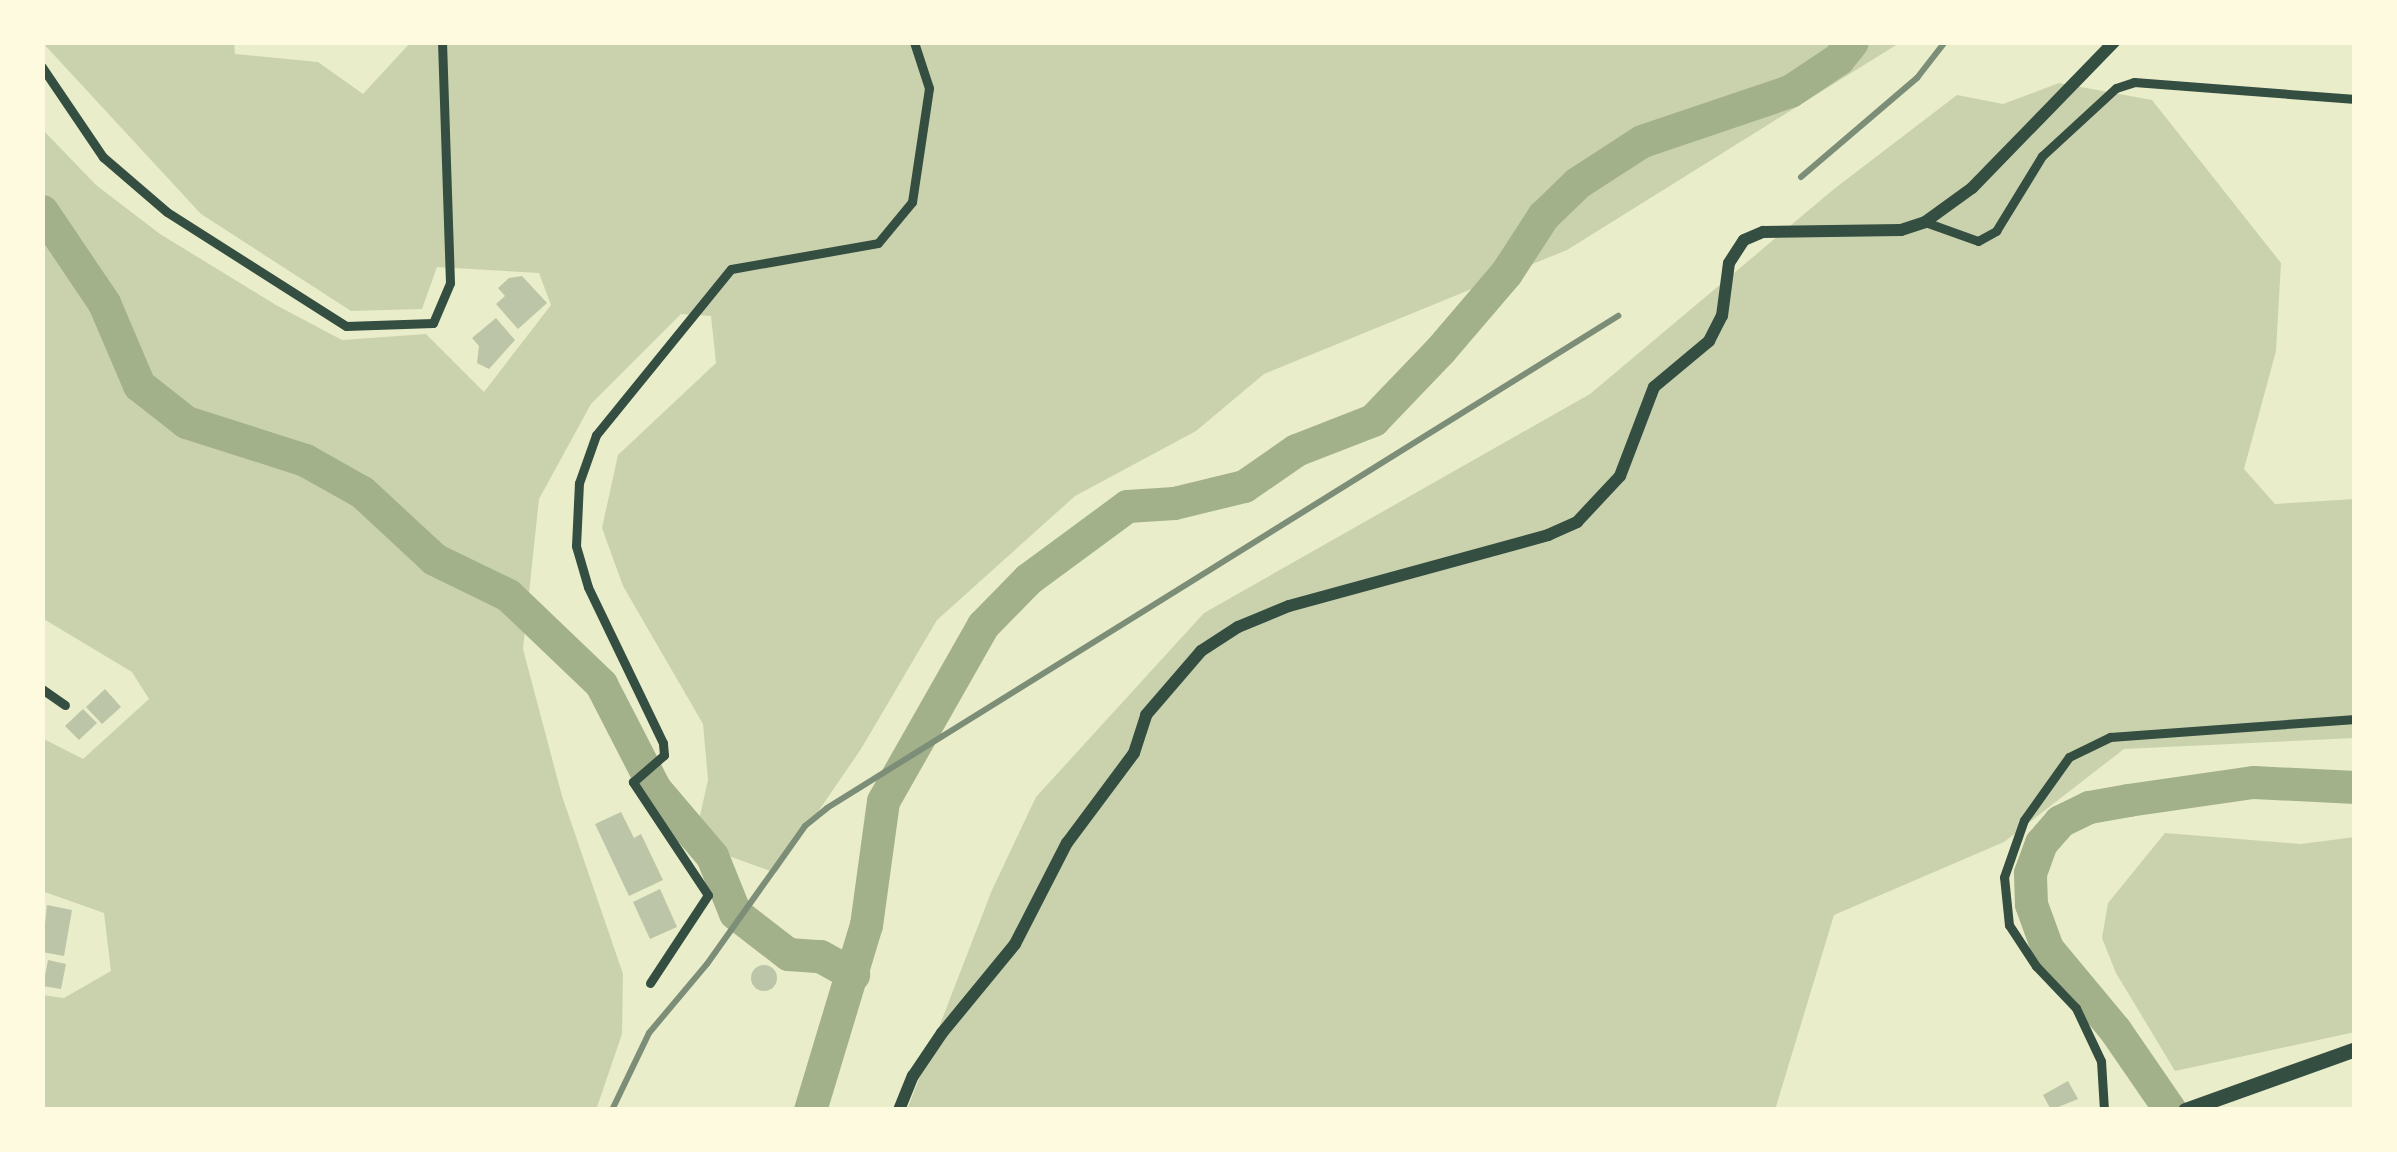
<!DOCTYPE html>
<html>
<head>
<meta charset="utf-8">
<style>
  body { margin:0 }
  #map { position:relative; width:2397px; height:1152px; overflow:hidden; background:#e9edc9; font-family:"Varela Round",sans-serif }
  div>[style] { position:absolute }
  .green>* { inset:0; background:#cad2ad }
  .river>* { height:33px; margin:-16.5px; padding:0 16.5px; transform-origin:16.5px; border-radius:16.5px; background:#a3b18a }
  .building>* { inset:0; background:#bcc5a7 }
  .round { border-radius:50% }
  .minor>* { height:9px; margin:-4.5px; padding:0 4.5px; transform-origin:4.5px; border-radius:4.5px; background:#344e41 }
  .tertiary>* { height:12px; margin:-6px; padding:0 6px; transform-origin:6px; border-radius:6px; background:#344e41 }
  .trunk>* { height:15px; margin:-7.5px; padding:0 7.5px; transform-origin:7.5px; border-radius:7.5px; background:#344e41 }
  .rail>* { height:6px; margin:-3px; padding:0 3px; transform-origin:3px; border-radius:3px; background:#7c8e77 }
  span { translate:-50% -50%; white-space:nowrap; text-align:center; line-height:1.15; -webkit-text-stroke:12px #fefae0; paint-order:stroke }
  .frame { position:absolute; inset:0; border:45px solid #fefae0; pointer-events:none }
</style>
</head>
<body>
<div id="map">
  <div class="green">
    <i style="clip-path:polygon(42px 42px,234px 42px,235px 54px,318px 62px,363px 94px,411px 42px,1901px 42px,1567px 250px,1264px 374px,1196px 431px,1075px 496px,937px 620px,861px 749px,776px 873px,726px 855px,699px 820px,708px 780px,703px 724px,623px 586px,602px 528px,618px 455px,716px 363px,711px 316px,681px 314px,591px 404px,539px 499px,523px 649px,562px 796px,623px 974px,622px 1034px,596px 1110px,42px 1110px,42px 995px,64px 998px,111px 971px,104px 913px,42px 891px,42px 738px,83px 759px,149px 699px,132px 672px,42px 618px,42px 129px,96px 185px,160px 234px,276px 305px,342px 340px,426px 334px,484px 392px,551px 305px,539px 273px,437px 267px,422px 309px,351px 311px,201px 214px)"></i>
    <i style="clip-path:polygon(2059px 83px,2152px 100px,2281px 263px,2276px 351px,2244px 469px,2275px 504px,2355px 499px,2355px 738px,2124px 749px,2004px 842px,1834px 915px,1775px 1110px,907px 1110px,992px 890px,1036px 797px,1204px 613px,1590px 394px,1834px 189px,1957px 95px,2003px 104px)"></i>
    <i style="clip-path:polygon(2165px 833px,2301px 844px,2355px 837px,2355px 1032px,2175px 1071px,2116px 973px,2102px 938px,2108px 903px)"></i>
  </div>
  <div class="river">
    <i style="left:42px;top:211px;width:111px;rotate:56deg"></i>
    <i style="left:104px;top:303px;width:89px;rotate:66.9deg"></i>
    <i style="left:139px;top:385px;width:60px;rotate:38.2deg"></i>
    <i style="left:186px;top:422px;width:125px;rotate:17.7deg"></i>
    <i style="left:305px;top:460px;width:65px;rotate:29.3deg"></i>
    <i style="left:362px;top:492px;width:98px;rotate:42.9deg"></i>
    <i style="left:434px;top:559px;width:82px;rotate:25.9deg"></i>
    <i style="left:508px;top:595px;width:129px;rotate:43.7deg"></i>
    <i style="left:601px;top:684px;width:118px;rotate:62.8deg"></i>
    <i style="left:655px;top:789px;width:88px;rotate:49.6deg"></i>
    <i style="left:712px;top:856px;width:61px;rotate:68deg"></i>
    <i style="left:735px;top:913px;width:67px;rotate:37.7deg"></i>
    <i style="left:788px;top:954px;width:32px;rotate:4deg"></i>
    <i style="left:820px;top:956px;width:38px;rotate:29deg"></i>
    <i style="left:810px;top:1110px;width:193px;rotate:-73.2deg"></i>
    <i style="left:866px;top:925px;width:125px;rotate:-82.2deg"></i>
    <i style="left:883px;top:801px;width:202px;rotate:-60.4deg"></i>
    <i style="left:983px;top:625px;width:64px;rotate:-45.6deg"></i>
    <i style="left:1028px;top:579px;width:123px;rotate:-36.4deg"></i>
    <i style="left:1127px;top:506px;width:47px;rotate:-3.7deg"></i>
    <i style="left:1174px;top:503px;width:72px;rotate:-13.7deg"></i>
    <i style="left:1244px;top:486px;width:63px;rotate:-34.7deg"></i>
    <i style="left:1296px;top:450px;width:83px;rotate:-21.3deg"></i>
    <i style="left:1373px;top:420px;width:98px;rotate:-46.2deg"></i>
    <i style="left:1441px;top:349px;width:100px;rotate:-49.5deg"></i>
    <i style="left:1506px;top:273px;width:68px;rotate:-57deg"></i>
    <i style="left:1543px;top:216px;width:47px;rotate:-44.1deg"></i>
    <i style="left:1577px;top:183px;width:77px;rotate:-32.9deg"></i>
    <i style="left:1642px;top:141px;width:156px;rotate:-18.7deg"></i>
    <i style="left:1790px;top:91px;width:58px;rotate:-33.7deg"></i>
    <i style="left:1838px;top:59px;width:22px;rotate:-51deg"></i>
    <i style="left:2170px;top:1110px;width:97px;rotate:-124.5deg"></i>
    <i style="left:2115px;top:1030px;width:107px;rotate:-129.7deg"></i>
    <i style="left:2047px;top:948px;width:47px;rotate:-110deg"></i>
    <i style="left:2031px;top:904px;width:31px;rotate:-92deg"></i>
    <i style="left:2030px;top:873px;width:32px;rotate:-70deg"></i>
    <i style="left:2041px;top:843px;width:29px;rotate:-49deg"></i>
    <i style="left:2060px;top:821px;width:32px;rotate:-26deg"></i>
    <i style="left:2089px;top:807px;width:40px;rotate:-10deg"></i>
    <i style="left:2128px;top:800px;width:126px;rotate:-8.2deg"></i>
    <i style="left:2253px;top:782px;width:102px;rotate:2.8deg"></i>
  </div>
  <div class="building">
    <i style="clip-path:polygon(522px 276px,547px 303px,518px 329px,496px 304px,505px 296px,498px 288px,509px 278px)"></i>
    <i style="clip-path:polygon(496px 318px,515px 340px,489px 369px,477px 363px,479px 346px,472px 338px)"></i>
    <i style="clip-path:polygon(105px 689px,121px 707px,102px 724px,86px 707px)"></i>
    <i style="clip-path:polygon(83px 709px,97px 723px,79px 740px,65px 726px)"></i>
    <i style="clip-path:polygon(621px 812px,634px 838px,641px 834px,663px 880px,629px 896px,595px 824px)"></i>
    <i style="clip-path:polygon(660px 889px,677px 927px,650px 939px,633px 902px)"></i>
    <i style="clip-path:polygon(47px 905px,72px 910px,64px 956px,42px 952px)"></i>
    <i style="clip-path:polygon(48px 960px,66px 964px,61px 989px,43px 986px)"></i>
    <i class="round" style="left:751px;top:965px;width:26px;height:26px"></i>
    <i style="clip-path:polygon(2068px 1081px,2078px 1099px,2051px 1110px,2043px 1095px)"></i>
  </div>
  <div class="minor">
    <i style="left:42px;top:67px;width:109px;rotate:55.9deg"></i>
    <i style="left:103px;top:157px;width:84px;rotate:40.7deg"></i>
    <i style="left:167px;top:212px;width:212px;rotate:32.5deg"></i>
    <i style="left:346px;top:326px;width:87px;rotate:-2deg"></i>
    <i style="left:433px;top:323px;width:43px;rotate:-67deg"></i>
    <i style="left:450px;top:283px;width:241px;rotate:-91.9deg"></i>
    <i style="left:1925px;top:222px;width:56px;rotate:19.7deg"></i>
    <i style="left:1978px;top:241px;width:21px;rotate:-29deg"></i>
    <i style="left:1996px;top:231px;width:88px;rotate:-58.5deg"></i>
    <i style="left:2042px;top:156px;width:100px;rotate:-42.6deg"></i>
    <i style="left:2116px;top:88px;width:19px;rotate:-18deg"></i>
    <i style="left:2134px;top:82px;width:222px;rotate:4.4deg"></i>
    <i style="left:42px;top:689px;width:28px;rotate:35deg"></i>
    <i style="left:650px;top:983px;width:105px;rotate:-56.6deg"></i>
    <i style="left:708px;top:895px;width:136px;rotate:-123.6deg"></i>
    <i style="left:633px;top:782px;width:41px;rotate:-41.1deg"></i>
    <i style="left:664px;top:755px;width:12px;rotate:-95deg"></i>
    <i style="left:663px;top:743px;width:173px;rotate:-115.7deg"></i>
    <i style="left:588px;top:587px;width:43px;rotate:-106.3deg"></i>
    <i style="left:576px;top:546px;width:63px;rotate:-87.3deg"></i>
    <i style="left:579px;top:483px;width:51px;rotate:-70.5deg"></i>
    <i style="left:596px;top:435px;width:214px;rotate:-50.9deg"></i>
    <i style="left:731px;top:269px;width:149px;rotate:-10deg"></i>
    <i style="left:878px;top:243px;width:53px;rotate:-50.3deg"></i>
    <i style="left:912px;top:202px;width:115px;rotate:-81.5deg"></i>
    <i style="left:929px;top:88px;width:48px;rotate:-108.1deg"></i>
    <i style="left:2104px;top:1110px;width:49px;rotate:-93.5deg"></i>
    <i style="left:2101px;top:1061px;width:59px;rotate:-115.3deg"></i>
    <i style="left:2076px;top:1008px;width:58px;rotate:-133.6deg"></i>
    <i style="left:2036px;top:966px;width:49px;rotate:-123.4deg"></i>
    <i style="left:2009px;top:925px;width:48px;rotate:-95.9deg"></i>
    <i style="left:2004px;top:877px;width:60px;rotate:-70.7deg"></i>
    <i style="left:2024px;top:820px;width:77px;rotate:-54.5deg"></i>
    <i style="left:2069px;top:757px;width:46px;rotate:-26deg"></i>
    <i style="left:2110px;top:737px;width:246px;rotate:-4.2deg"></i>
  </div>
  <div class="tertiary">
    <i style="left:899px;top:1110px;width:37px;rotate:-68deg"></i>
    <i style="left:913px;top:1076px;width:52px;rotate:-56deg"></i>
    <i style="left:942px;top:1033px;width:115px;rotate:-50.6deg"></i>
    <i style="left:1015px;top:944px;width:114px;rotate:-62.8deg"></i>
    <i style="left:1067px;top:843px;width:112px;rotate:-53.3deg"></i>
    <i style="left:1134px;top:753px;width:40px;rotate:-72deg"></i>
    <i style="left:1146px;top:715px;width:84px;rotate:-49.3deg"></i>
    <i style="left:1201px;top:651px;width:44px;rotate:-33deg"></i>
    <i style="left:1238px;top:627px;width:55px;rotate:-22.4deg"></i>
    <i style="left:1289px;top:606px;width:269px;rotate:-15.3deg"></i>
    <i style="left:1548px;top:535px;width:32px;rotate:-24deg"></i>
    <i style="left:1577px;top:522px;width:63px;rotate:-46.9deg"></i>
    <i style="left:1620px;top:476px;width:95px;rotate:-69.1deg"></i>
    <i style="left:1654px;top:387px;width:72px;rotate:-39.9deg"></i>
    <i style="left:1709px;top:341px;width:28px;rotate:-63deg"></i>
    <i style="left:1722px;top:316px;width:53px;rotate:-82.5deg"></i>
    <i style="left:1729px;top:263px;width:27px;rotate:-57deg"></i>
    <i style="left:1744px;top:240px;width:21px;rotate:-23deg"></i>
    <i style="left:1763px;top:232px;width:138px;rotate:-0.8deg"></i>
    <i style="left:1901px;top:230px;width:25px;rotate:-18deg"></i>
    <i style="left:1925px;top:222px;width:58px;rotate:-35.9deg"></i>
    <i style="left:1972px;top:188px;width:204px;rotate:-45.8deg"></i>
  </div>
  <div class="trunk">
    <i style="left:2185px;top:1110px;width:181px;rotate:-19.7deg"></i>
  </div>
  <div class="rail">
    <i style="left:1801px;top:177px;width:153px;rotate:-40.5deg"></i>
    <i style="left:1917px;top:78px;width:46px;rotate:-52.1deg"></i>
    <i style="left:612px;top:1110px;width:85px;rotate:-64.3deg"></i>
    <i style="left:649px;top:1033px;width:90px;rotate:-50deg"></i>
    <i style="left:707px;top:964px;width:169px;rotate:-54.6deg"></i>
    <i style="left:805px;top:826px;width:28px;rotate:-39deg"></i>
    <i style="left:827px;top:808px;width:932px;rotate:-31.88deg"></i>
  </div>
  <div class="frame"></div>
</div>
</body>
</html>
